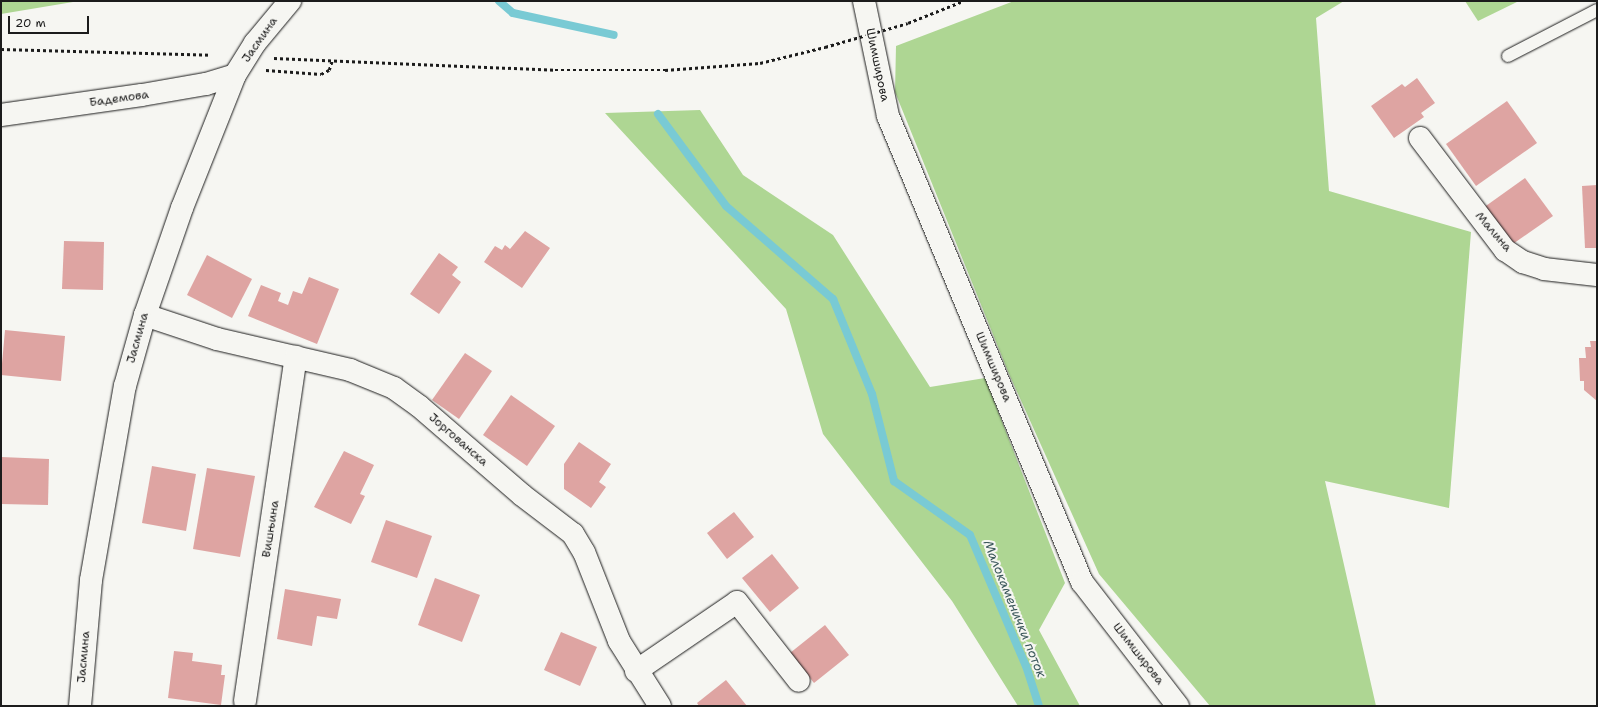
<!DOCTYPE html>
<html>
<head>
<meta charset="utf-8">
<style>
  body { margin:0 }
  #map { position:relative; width:1598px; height:707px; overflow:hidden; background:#f6f6f2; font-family:"Shantell Sans",sans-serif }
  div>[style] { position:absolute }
  .green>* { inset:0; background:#aed693 }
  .stream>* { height:8px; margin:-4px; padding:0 4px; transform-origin:4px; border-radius:4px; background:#79cad4 }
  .building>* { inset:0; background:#dea4a2 }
  .path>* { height:2.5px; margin-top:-1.25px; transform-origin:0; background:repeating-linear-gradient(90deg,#1c1c1c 0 3px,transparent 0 6px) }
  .roads { filter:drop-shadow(0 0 1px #1c1c1c) drop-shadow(0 0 1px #1c1c1c) }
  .lane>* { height:12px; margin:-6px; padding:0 6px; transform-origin:6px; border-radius:6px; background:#f6f6f2 }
  .street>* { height:22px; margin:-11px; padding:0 11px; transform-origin:11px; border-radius:11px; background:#f6f6f2 }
  .path-bridge>* { height:2.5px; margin-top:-1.25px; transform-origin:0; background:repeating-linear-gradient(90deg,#1c1c1c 0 3px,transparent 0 6px) }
  span { translate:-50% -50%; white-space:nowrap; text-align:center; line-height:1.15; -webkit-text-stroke:4px #f6f6f2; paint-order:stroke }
  .street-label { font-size:12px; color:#1c1c1c }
  .water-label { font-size:13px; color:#3d595c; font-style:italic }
  .frame { position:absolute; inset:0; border:2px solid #1c1c1c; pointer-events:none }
  .scale { position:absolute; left:8px; top:16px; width:81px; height:18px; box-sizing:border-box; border:2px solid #1c1c1c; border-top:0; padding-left:5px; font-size:12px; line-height:14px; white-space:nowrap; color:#1c1c1c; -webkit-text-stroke:3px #f6f6f2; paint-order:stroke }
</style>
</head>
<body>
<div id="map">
  <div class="green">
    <i style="clip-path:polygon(1px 1px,79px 1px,1px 14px)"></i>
    <i style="clip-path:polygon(1014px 1px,1344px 1px,1316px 18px,1329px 191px,1471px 232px,1449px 508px,1325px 481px,1376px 706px,1210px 706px,1099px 574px,1009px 374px,895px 92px,896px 46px)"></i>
    <i style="clip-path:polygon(1465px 1px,1519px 1px,1478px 21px)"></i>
    <i style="clip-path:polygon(700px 110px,743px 175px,833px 235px,930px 387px,985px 378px,1065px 583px,1039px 630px,1080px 706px,1018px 706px,952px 601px,823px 434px,786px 309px,605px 113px)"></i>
  </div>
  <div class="stream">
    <i style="left:499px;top:1px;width:18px;rotate:41deg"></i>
    <i style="left:513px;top:13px;width:103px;rotate:12.3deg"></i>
    <i style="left:658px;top:114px;width:114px;rotate:53.5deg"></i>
    <i style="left:726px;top:206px;width:142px;rotate:41deg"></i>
    <i style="left:833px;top:299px;width:103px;rotate:67.7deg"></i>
    <i style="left:872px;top:394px;width:90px;rotate:75.8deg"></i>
    <i style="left:894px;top:481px;width:93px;rotate:35.4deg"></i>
    <i style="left:970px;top:535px;width:142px;rotate:66.9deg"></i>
    <i style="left:1026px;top:666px;width:42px;rotate:72deg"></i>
  </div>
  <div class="building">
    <i style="clip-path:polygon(1417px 78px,1435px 103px,1421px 113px,1424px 117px,1394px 138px,1371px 106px,1402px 84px,1405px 87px)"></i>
    <i style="clip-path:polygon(1507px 101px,1537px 143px,1476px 186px,1446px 144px)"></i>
    <i style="clip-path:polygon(1525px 178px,1553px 216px,1510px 246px,1483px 208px)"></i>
    <i style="clip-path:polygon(1597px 185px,1597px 248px,1585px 248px,1582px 186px)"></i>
    <i style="clip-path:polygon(525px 231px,550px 248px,522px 288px,484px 262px,495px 246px,502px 250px,505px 245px,510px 249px)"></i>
    <i style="clip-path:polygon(64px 241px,104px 242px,103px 290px,62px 289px)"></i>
    <i style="clip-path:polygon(439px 253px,458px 267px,452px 275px,461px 282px,439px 314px,410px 294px)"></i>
    <i style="clip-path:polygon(207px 255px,252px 279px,232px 318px,187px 295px)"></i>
    <i style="clip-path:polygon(309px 277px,339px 289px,317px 344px,248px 316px,261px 285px,281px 293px,278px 301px,288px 305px,293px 291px,302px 294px)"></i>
    <i style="clip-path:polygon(5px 330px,65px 336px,61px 381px,1px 375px)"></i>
    <i style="clip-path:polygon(1590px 341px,1597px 341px,1597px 401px,1584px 390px,1584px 381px,1580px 381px,1579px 358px,1586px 358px,1585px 347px,1591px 347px)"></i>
    <i style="clip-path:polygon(465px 353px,492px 371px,459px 419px,432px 400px)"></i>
    <i style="clip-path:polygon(511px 395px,555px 426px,527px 466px,483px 435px)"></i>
    <i style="clip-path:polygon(579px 442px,611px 464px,599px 482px,606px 487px,591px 508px,564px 489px,564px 464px)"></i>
    <i style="clip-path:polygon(344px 451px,374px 465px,360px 494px,365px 496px,351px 524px,314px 507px)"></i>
    <i style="clip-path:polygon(1px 457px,49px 459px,48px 505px,1px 504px)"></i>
    <i style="clip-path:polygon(152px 466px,196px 474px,186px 531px,142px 523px)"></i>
    <i style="clip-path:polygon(207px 468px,255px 476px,240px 557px,193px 549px)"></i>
    <i style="clip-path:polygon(734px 512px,754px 537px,727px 559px,707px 533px)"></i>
    <i style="clip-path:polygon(386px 520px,432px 536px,417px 578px,371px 562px)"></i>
    <i style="clip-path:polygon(772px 554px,799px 588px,770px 612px,742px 578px)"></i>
    <i style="clip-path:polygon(435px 578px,480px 595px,462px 642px,418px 625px)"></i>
    <i style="clip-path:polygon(285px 589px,341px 599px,337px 619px,317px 616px,312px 646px,277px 639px)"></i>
    <i style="clip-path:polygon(825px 625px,849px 655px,814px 683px,790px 653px)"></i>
    <i style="clip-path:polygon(561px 632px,597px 647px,580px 686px,544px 670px)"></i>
    <i style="clip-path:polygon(174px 651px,193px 653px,192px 661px,222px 665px,221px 675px,225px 675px,221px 705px,168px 698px)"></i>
    <i style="clip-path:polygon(726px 680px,747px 706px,699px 706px,697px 703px)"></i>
  </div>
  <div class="path">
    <i style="left:908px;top:23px;width:59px;rotate:-21.8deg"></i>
    <i style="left:1px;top:49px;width:210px;rotate:1.6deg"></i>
    <i style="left:274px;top:58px;width:281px;rotate:2.4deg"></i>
    <i style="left:555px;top:70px;width:110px"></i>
    <i style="left:665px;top:70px;width:95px;rotate:-4.2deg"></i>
    <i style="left:760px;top:63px;width:67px;rotate:-13.8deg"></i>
    <i style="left:266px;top:70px;width:55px;rotate:4.2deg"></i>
    <i style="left:321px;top:74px;width:9px;rotate:-27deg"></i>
    <i style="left:329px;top:70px;width:9px;rotate:-72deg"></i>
  </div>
  <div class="roads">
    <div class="lane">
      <i style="left:1508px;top:56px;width:100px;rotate:-27.3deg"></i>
    </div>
    <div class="street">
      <i style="left:864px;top:1px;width:117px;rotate:78.2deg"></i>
      <i style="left:888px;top:116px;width:505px;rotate:67.4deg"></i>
      <i style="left:1082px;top:582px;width:157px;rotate:52.3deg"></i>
      <i style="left:1px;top:115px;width:142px;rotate:-8.1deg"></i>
      <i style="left:142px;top:95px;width:65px;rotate:-9.8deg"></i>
      <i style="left:206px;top:84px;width:30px;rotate:-17deg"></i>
      <i style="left:1420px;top:138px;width:141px;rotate:52.8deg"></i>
      <i style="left:1505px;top:250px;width:22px;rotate:34deg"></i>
      <i style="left:1523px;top:262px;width:22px;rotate:18deg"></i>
      <i style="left:1544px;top:269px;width:53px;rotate:6.5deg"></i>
      <i style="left:145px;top:315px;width:76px;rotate:18.4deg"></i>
      <i style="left:217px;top:339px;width:137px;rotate:13.1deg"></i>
      <i style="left:350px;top:370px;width:48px;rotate:22.2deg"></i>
      <i style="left:394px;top:388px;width:31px;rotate:36deg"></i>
      <i style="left:419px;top:406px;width:136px;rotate:40.8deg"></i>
      <i style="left:522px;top:495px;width:64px;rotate:37.4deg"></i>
      <i style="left:573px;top:534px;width:21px;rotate:59deg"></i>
      <i style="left:584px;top:552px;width:96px;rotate:68.5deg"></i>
      <i style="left:619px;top:641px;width:77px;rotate:57.8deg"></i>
      <i style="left:636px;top:671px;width:122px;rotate:-34.3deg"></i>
      <i style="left:737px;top:602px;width:100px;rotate:51.9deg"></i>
      <i style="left:245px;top:701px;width:348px;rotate:-81.6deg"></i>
      <i style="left:80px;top:706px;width:126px;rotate:-85deg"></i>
      <i style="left:91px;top:580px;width:197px;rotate:-80.1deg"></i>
      <i style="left:125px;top:386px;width:74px;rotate:-74.3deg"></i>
      <i style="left:145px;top:315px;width:113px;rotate:-70.9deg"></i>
      <i style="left:182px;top:208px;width:143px;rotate:-68.3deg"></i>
      <i style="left:235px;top:75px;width:38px;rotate:-58deg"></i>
      <i style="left:255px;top:43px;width:55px;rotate:-50.2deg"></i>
    </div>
  </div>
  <div class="path-bridge">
    <i style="left:825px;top:47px;width:86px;rotate:-16.1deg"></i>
  </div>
  <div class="street-label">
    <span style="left:260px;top:40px;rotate:-55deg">Јасмина</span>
    <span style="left:877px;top:65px;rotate:78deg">Шимширова</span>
    <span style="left:119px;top:99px;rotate:-8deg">Бадемова</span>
    <span style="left:1493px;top:232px;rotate:49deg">Малина</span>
    <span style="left:138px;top:338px;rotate:-74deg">Јасмина</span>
    <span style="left:993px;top:367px;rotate:67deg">Шимширова</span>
    <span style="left:458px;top:440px;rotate:41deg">Јоргованска</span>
    <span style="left:271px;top:529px;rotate:-81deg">Вишњина</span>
    <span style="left:1138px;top:654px;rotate:52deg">Шимширова</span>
    <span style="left:84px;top:657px;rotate:-85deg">Јасмина</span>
  </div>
  <div class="water-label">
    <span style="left:1014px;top:609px;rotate:68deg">Малокаменички поток</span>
  </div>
  <div class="frame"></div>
  <div class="scale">20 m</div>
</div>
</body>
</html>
